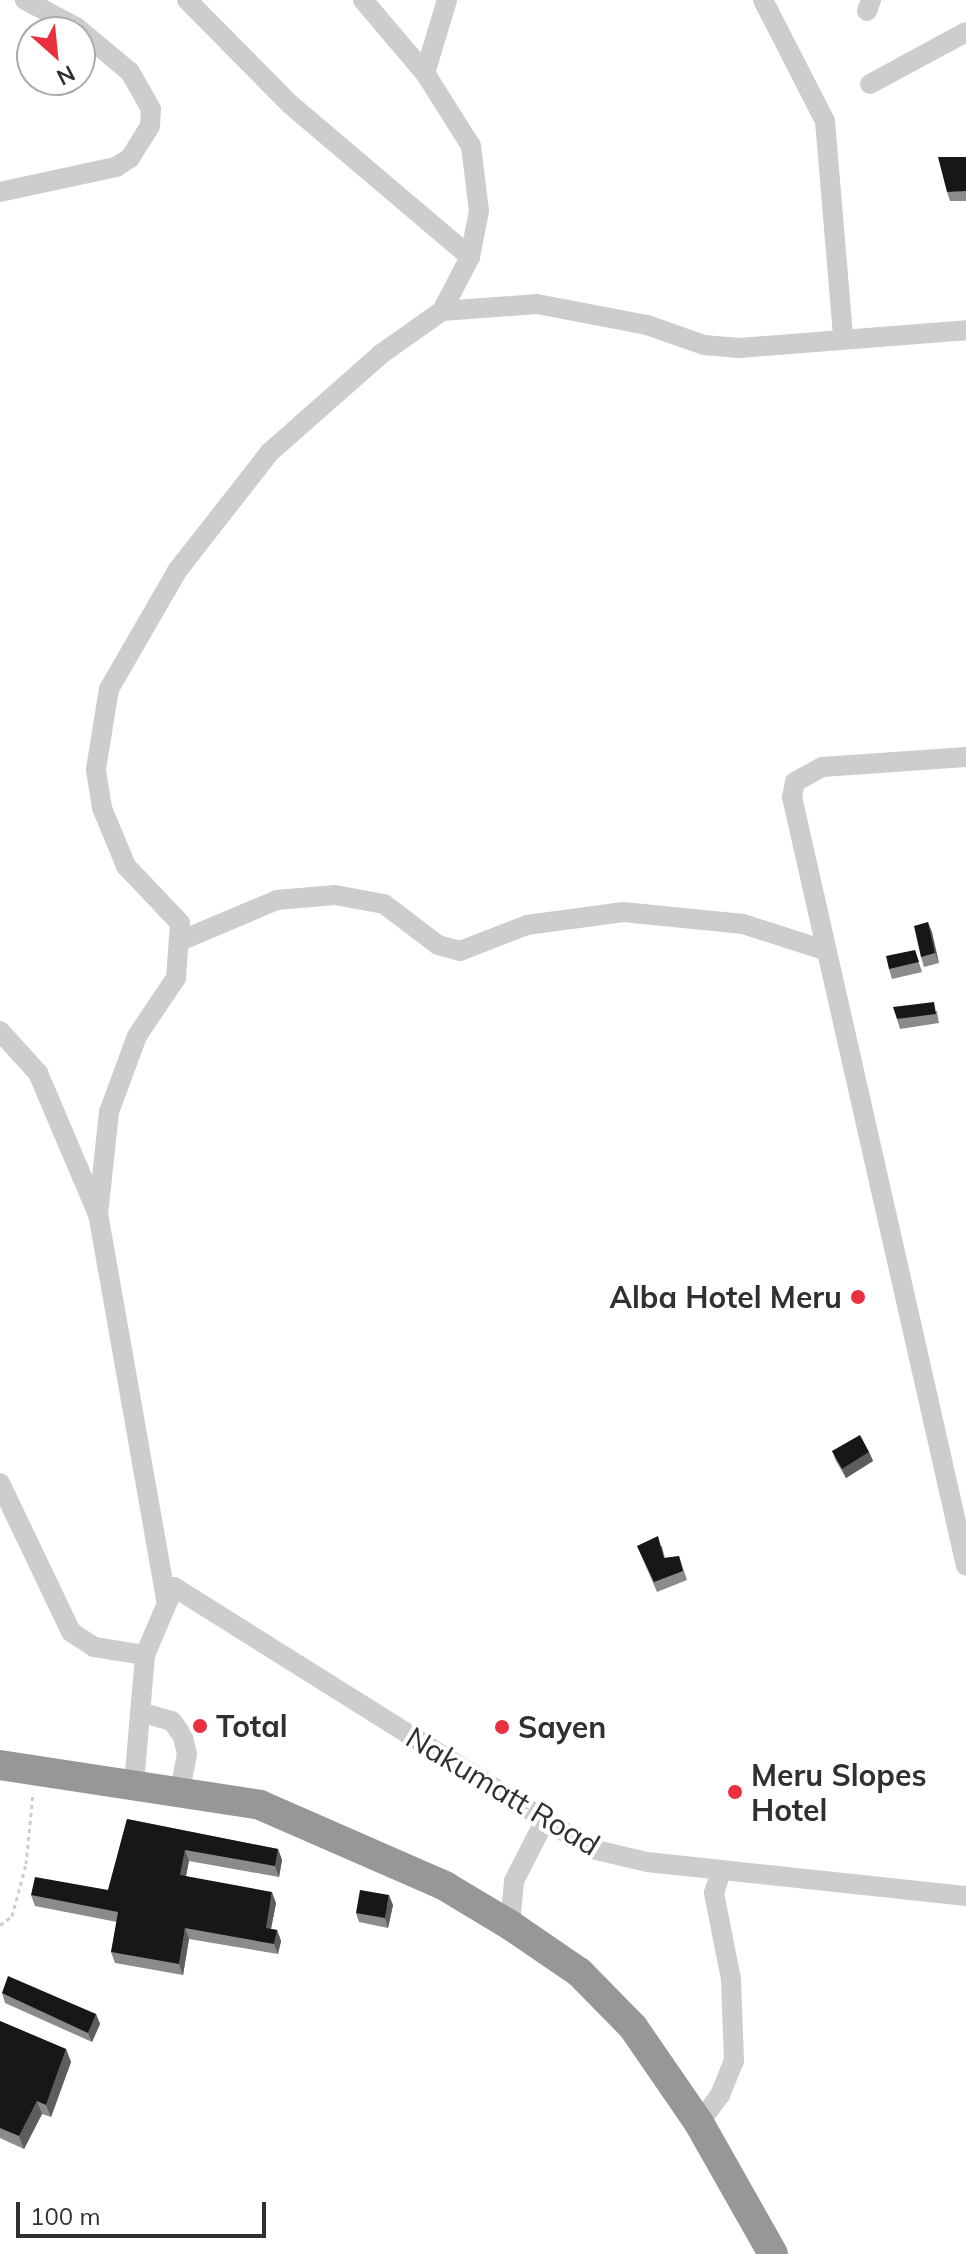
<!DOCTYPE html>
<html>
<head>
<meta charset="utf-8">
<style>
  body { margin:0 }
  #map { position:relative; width:966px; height:2254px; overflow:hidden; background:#fff; font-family:Mulish,sans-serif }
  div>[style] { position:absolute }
  .path>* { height:3px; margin-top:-1.5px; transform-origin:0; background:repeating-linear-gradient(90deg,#cdcdcd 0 4px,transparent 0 8px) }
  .minor>* { height:20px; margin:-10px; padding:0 10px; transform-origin:10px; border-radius:10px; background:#cdcdcd }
  .highway>* { height:30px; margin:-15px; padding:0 15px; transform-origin:15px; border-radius:15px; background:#979797 }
  .wall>* { inset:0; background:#8b8b8b }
  .shaded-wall>* { inset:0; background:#5d5d5d }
  .building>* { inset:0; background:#171717 }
  .dots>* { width:22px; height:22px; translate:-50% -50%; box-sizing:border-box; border:4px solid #fff; border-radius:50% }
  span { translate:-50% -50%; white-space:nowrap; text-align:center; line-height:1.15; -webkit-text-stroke:8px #fff; paint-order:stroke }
  .poi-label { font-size:30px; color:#303030; font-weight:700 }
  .right { translate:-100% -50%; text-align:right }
  .left { translate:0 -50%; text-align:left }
  .street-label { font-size:30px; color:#303030 }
  .north { position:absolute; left:16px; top:16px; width:80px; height:80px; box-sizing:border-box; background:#fff; border:2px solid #acacac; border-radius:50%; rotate:153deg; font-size:22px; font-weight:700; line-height:32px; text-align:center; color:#303030 }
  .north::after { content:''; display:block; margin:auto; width:28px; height:36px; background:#e9303e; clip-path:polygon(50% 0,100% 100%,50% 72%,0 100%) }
  .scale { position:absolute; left:16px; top:2202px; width:250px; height:36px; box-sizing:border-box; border:4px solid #303030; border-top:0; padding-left:10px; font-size:24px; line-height:28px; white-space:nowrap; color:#303030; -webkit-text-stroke:6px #fff; paint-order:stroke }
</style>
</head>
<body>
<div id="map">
  <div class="path">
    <i style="left:0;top:1925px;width:15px;rotate:-37deg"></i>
    <i style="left:12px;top:1916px;width:54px;rotate:-74.9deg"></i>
    <i style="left:26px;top:1864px;width:71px;rotate:-84.4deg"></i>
  </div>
  <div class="minor">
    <i style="left:187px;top:0;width:148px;rotate:45.3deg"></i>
    <i style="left:291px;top:105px;width:235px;rotate:40.3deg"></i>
    <i style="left:363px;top:0;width:96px;rotate:49.7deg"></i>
    <i style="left:425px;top:73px;width:86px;rotate:57.8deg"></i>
    <i style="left:471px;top:146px;width:65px;rotate:83deg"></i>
    <i style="left:479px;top:211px;width:47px;rotate:101.1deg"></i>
    <i style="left:470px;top:257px;width:61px;rotate:117.4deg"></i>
    <i style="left:763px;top:0;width:136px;rotate:62.9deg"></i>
    <i style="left:825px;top:121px;width:217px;rotate:85.2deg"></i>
    <i style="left:867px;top:11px;width:12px;rotate:-70deg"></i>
    <i style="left:425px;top:73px;width:76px;rotate:-73.2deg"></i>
    <i style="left:870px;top:84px;width:109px;rotate:-28.4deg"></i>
    <i style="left:0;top:192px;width:119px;rotate:-12.2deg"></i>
    <i style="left:116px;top:167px;width:17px;rotate:-33deg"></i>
    <i style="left:130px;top:158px;width:38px;rotate:-58deg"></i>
    <i style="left:150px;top:126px;width:17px;rotate:-87deg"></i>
    <i style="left:151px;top:109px;width:43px;rotate:-119.6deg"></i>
    <i style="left:130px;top:72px;width:70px;rotate:-140.2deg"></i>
    <i style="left:76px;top:27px;width:58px;rotate:-152.1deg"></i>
    <i style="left:966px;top:757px;width:144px;rotate:176deg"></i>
    <i style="left:822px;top:767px;width:31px;rotate:151deg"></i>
    <i style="left:795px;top:782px;width:15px;rotate:101deg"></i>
    <i style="left:792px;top:797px;width:788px;rotate:77.25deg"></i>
    <i style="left:180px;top:941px;width:105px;rotate:-22.9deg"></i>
    <i style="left:277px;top:900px;width:58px;rotate:-4.9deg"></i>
    <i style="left:335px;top:895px;width:50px;rotate:10.4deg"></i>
    <i style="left:384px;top:904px;width:68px;rotate:37.2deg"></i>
    <i style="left:438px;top:945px;width:23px;rotate:15deg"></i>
    <i style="left:460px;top:951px;width:72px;rotate:-21.2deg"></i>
    <i style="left:527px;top:925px;width:97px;rotate:-7.7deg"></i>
    <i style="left:623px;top:912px;width:121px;rotate:5.7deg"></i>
    <i style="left:743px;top:924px;width:85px;rotate:17.8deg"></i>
    <i style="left:0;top:1031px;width:57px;rotate:47.9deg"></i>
    <i style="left:38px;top:1073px;width:151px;rotate:67deg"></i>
    <i style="left:0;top:1483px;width:165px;rotate:64.5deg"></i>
    <i style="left:71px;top:1632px;width:27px;rotate:33deg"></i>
    <i style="left:94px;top:1647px;width:52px;rotate:8.9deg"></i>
    <i style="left:166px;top:1599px;width:390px;rotate:-100deg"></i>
    <i style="left:98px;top:1215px;width:104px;rotate:-83.9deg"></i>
    <i style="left:109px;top:1112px;width:81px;rotate:-69.8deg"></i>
    <i style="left:137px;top:1036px;width:70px;rotate:-56.1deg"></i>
    <i style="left:176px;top:978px;width:55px;rotate:-85.8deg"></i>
    <i style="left:180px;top:923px;width:79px;rotate:-133.5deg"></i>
    <i style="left:126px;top:866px;width:63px;rotate:-112.5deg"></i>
    <i style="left:102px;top:808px;width:39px;rotate:-99deg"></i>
    <i style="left:96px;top:769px;width:81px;rotate:-80.8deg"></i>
    <i style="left:109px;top:689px;width:136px;rotate:-60deg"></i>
    <i style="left:177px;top:571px;width:151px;rotate:-52deg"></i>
    <i style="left:270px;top:452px;width:148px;rotate:-41.4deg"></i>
    <i style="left:381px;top:354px;width:75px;rotate:-35.2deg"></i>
    <i style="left:442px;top:311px;width:95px;rotate:-4.2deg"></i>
    <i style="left:537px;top:304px;width:112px;rotate:10.8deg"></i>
    <i style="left:647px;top:325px;width:60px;rotate:19.3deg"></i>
    <i style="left:704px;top:345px;width:35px;rotate:5deg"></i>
    <i style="left:739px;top:348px;width:228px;rotate:-4.5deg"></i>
    <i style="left:140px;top:1712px;width:33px;rotate:16deg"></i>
    <i style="left:172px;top:1721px;width:19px;rotate:55deg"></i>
    <i style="left:183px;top:1737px;width:17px;rotate:77deg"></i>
    <i style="left:187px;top:1754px;width:38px;rotate:101deg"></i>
    <i style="left:134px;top:1784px;width:129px;rotate:-85.1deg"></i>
    <i style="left:145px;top:1655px;width:74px;rotate:-66.9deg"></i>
    <i style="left:174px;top:1587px;width:493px;rotate:32.1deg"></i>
    <i style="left:592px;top:1849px;width:57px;rotate:13.3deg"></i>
    <i style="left:647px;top:1862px;width:321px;rotate:6.1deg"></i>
    <i style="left:510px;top:1925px;width:44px;rotate:-84.8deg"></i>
    <i style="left:514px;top:1881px;width:66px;rotate:-63deg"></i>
    <i style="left:699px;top:2123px;width:35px;rotate:-53deg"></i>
    <i style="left:720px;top:2095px;width:37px;rotate:-68deg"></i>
    <i style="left:734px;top:2061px;width:82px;rotate:-92.1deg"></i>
    <i style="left:731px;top:1979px;width:88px;rotate:-101.2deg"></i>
    <i style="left:714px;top:1893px;width:23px;rotate:-72deg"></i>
  </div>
  <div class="highway">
    <i style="left:0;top:1765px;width:263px;rotate:8.7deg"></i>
    <i style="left:260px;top:1805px;width:202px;rotate:23.6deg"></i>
    <i style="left:445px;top:1886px;width:76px;rotate:31deg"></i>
    <i style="left:510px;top:1925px;width:83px;rotate:34.3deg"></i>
    <i style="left:579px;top:1972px;width:77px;rotate:45.5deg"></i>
    <i style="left:633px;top:2027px;width:116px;rotate:55.5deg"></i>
    <i style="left:699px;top:2123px;width:150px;rotate:60.5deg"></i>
  </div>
  <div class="wall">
    <i style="clip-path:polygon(966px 157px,966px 201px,950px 201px,947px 192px)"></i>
    <i style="clip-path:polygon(928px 922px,939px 963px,924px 967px,921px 957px)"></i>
    <i style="clip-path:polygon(915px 950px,922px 972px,892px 979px,889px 969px)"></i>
    <i style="clip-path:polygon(937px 1011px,939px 1023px,900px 1029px,897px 1019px)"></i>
    <i style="clip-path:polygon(832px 1451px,869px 1452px,873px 1461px,846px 1478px,836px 1461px)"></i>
    <i style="clip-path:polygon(637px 1546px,662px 1546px,665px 1558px,679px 1556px,687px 1580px,657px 1592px)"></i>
    <i style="clip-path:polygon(127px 1819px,278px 1849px,282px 1860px,279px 1877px,189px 1861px,186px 1876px,276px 1903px,271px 1929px,277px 1930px,281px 1941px,278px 1954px,189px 1939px,183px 1975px,115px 1963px,111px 1952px,117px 1922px,35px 1906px,31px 1895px,108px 1890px)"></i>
    <i style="clip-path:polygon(393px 1905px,388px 1928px,359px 1922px,356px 1913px)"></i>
    <i style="clip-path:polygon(2px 1993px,96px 2014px,100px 2024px,92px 2042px,5px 2003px)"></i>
    <i style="clip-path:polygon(0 2021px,66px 2049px,71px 2062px,51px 2117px,42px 2114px,24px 2149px,0 2138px)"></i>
  </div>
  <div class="shaded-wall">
    <i style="clip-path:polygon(928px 922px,932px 932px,939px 963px,935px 953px)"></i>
    <i style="clip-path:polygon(869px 1452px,873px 1461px,846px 1478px,842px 1469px)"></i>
    <i style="clip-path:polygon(278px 1849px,282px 1860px,279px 1877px,275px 1866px)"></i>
    <i style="clip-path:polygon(185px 1850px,189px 1861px,184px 1886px,180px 1875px)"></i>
    <i style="clip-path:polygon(272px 1892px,276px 1903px,269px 1939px,266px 1928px)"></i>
    <i style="clip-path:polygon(389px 1895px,393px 1905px,388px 1928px,385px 1918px)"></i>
    <i style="clip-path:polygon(185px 1928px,189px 1939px,183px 1975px,179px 1964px)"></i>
    <i style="clip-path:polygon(277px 1930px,281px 1941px,278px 1954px,274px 1944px)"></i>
    <i style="clip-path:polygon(96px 2014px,100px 2024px,92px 2042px,88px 2033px)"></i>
    <i style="clip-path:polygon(66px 2049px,71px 2062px,51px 2117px,46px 2105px)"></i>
    <i style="clip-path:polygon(37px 2101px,42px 2114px,24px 2149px,19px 2136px)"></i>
  </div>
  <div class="building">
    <i style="clip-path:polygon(938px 157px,966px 157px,966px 191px,947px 192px)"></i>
    <i style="clip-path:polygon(928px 922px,935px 953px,921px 957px,914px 926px)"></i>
    <i style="clip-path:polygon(915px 950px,919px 962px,889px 969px,886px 956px)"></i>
    <i style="clip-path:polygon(934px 1002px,936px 1014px,897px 1019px,893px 1007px)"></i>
    <i style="clip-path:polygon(860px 1435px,869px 1452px,842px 1469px,832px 1451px)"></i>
    <i style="clip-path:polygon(658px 1536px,664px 1558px,679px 1556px,683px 1571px,654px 1582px,637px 1546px)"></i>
    <i style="clip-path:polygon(127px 1819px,278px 1849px,275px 1866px,185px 1850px,180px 1875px,272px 1892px,266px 1928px,277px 1930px,274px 1944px,185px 1928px,179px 1964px,111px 1952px,118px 1912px,31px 1895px,35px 1877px,108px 1890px)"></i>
    <i style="clip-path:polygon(360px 1890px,389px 1895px,385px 1918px,356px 1913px)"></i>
    <i style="clip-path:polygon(8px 1976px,96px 2014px,88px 2033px,2px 1993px)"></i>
    <i style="clip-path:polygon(0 2021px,66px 2049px,46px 2105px,37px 2101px,19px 2136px,0 2128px)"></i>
  </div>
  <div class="dots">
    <i style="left:858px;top:1297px;background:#e9303e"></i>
    <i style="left:200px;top:1726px;background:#e9303e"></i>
    <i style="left:502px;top:1727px;background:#e9303e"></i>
    <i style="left:735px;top:1792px;background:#e9303e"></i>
  </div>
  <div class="poi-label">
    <span class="right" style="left:842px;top:1297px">Alba Hotel Meru</span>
    <span class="left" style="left:216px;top:1726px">Total</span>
    <span class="left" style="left:518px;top:1727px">Sayen</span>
    <span class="left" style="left:751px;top:1792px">Meru Slopes<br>Hotel</span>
  </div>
  <div class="street-label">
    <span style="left:503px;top:1791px;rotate:31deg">Nakumatt Road</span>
  </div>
  <div class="north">N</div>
  <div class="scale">100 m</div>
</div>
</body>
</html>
